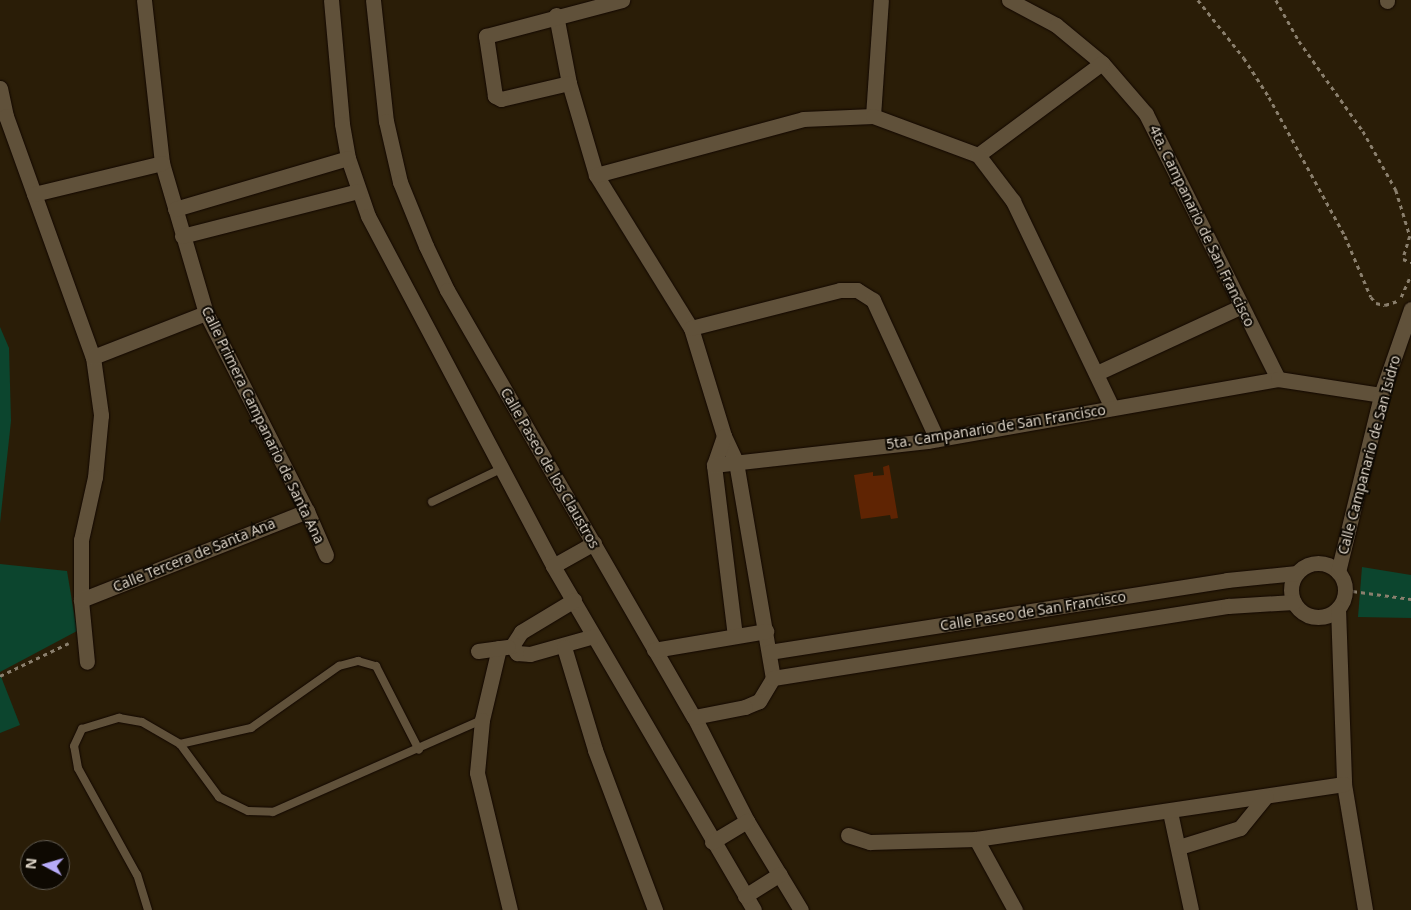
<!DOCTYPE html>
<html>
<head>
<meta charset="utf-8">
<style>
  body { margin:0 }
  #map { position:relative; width:1411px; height:910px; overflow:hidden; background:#2a1d07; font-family:"Noto Sans",sans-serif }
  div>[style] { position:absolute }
  .green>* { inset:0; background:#0c452e }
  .building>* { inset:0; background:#5f2403 }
  .path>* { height:2.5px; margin-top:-1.25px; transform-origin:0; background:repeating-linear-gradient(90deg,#8a7f6d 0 4px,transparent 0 8px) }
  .roads { filter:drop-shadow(0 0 1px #120700) drop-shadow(0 0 1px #120700) }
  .lane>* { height:8px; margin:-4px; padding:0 4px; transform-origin:4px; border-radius:4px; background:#60513a }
  .street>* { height:15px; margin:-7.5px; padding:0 7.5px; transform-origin:7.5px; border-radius:7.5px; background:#60513a }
  .street>.ring { margin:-7.5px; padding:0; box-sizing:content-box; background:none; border:15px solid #60513a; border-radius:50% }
  span { translate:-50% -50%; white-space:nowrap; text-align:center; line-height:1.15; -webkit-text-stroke:4px #0e0902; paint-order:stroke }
  .street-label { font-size:14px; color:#dcd3c6 }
  .north { position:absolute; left:20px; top:840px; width:50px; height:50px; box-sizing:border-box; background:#0e0902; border:1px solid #605a50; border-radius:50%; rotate:276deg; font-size:14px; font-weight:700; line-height:20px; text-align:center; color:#dcd3c6 }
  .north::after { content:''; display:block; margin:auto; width:18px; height:22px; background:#b7abf8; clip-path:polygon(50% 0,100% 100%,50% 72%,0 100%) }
</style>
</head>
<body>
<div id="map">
  <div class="green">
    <i style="clip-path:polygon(0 327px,9px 348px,11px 421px,0 523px)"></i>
    <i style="clip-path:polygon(0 564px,67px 571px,77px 631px,0 672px)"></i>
    <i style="clip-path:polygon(1362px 567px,1411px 575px,1411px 618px,1358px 617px)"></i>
    <i style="clip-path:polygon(0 674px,20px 725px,0 733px)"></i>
  </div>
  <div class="building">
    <i style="clip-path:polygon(889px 465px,898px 518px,891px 519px,890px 515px,861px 519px,854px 475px,873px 472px,873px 476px,884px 475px,883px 467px)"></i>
  </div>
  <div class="path">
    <i style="left:1198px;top:0;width:74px;rotate:51.6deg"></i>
    <i style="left:1244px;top:58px;width:46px;rotate:57.3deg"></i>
    <i style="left:1269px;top:97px;width:158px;rotate:61.3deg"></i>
    <i style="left:1345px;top:236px;width:66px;rotate:66.9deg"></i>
    <i style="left:1371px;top:297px;width:8px;rotate:50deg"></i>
    <i style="left:1376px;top:303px;width:9px;rotate:13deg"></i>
    <i style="left:1385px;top:305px;width:13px;rotate:-18deg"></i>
    <i style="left:1276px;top:0;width:47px;rotate:60.7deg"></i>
    <i style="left:1299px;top:41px;width:110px;rotate:54.6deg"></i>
    <i style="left:1363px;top:131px;width:68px;rotate:60.8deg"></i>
    <i style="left:1396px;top:190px;width:48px;rotate:73.1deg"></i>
    <i style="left:1410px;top:236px;width:24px;rotate:107deg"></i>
    <i style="left:1403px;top:259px;width:9px;rotate:21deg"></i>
    <i style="left:1401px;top:297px;width:24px;rotate:-66deg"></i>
    <i style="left:1345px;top:590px;width:67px;rotate:7.8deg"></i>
    <i style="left:0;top:676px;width:76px;rotate:-25.6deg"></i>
  </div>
  <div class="roads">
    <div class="lane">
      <i style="left:432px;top:502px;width:76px;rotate:-25.6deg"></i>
      <i style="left:180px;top:744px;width:73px;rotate:-12.7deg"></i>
      <i style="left:251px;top:728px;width:108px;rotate:-35.2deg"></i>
      <i style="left:339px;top:666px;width:20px;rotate:-15deg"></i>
      <i style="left:358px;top:661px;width:19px;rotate:16deg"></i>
      <i style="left:376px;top:666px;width:94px;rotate:62.9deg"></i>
      <i style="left:148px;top:910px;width:37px;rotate:-107deg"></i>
      <i style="left:137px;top:875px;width:122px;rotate:-118.9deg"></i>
      <i style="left:78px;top:768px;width:22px;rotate:-100deg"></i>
      <i style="left:74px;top:746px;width:19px;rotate:-65deg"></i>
      <i style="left:82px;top:729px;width:39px;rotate:-17deg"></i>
      <i style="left:119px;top:718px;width:23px;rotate:10deg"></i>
      <i style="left:142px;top:722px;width:44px;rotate:30.1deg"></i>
      <i style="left:180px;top:744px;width:66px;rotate:53.7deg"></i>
      <i style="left:219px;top:797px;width:32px;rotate:26deg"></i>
      <i style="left:248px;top:811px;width:25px;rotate:2deg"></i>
      <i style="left:273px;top:812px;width:228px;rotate:-23.8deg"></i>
    </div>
    <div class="street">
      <i style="left:144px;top:0;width:164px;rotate:83.7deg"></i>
      <i style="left:162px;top:163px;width:156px;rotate:73.7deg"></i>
      <i style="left:206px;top:313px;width:222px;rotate:63deg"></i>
      <i style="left:307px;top:511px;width:48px;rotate:66.6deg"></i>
      <i style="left:331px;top:0;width:124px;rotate:84.9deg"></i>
      <i style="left:342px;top:124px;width:35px;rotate:80deg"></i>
      <i style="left:348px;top:158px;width:61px;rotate:71deg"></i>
      <i style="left:368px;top:216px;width:396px;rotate:62.1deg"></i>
      <i style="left:553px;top:566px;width:398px;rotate:59.7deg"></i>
      <i style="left:373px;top:0;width:122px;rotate:83.9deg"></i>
      <i style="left:386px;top:121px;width:63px;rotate:77.1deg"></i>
      <i style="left:400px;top:182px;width:69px;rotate:67.9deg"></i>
      <i style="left:426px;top:246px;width:49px;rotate:64.5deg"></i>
      <i style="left:447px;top:290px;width:493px;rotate:60deg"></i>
      <i style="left:694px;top:717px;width:117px;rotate:63deg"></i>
      <i style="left:747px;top:821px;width:104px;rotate:58.8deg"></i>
      <i style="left:1009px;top:0;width:53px;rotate:28deg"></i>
      <i style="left:1056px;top:25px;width:60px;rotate:39.6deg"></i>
      <i style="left:1102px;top:63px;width:67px;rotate:49.2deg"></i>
      <i style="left:1146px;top:114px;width:296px;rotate:63.5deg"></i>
      <i style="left:1387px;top:0;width:1px;rotate:90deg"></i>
      <i style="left:556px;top:15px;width:69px;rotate:79.2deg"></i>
      <i style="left:569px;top:83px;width:96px;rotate:73.6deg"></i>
      <i style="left:596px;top:175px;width:180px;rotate:58.2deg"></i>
      <i style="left:691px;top:328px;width:113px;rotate:73deg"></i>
      <i style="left:724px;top:436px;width:29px;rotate:65deg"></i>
      <i style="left:736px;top:462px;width:219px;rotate:80.3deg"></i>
      <i style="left:773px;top:678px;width:27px;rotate:121deg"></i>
      <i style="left:759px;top:701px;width:15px;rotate:157deg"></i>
      <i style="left:745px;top:707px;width:52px;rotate:168.9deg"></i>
      <i style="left:569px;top:83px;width:70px;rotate:166.8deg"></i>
      <i style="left:501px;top:99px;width:7px;rotate:-153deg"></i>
      <i style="left:495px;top:96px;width:61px;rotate:-98.5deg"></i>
      <i style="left:486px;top:36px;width:141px;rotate:-14.8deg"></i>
      <i style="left:0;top:88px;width:29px;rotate:78deg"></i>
      <i style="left:6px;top:116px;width:256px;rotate:70.2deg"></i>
      <i style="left:93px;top:357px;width:59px;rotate:82.1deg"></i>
      <i style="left:101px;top:415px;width:62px;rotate:95.5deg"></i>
      <i style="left:95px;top:477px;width:65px;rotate:102.5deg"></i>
      <i style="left:81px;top:540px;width:60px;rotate:90deg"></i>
      <i style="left:81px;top:600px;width:62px;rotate:84.5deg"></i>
      <i style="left:873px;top:116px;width:116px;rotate:-86.1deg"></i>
      <i style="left:978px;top:155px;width:154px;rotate:-36.6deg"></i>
      <i style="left:596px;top:175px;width:214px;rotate:-15.1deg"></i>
      <i style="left:803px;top:119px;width:70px;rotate:-2.5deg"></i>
      <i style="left:873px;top:116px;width:112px;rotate:20.4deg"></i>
      <i style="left:978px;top:155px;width:58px;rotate:52.7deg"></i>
      <i style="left:1013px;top:201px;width:229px;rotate:64.4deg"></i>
      <i style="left:34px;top:194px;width:132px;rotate:-13.6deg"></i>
      <i style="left:175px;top:209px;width:180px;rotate:-16.4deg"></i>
      <i style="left:182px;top:236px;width:182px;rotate:-14.3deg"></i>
      <i style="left:691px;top:328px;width:154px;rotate:-14.3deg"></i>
      <i style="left:840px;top:290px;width:17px"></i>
      <i style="left:857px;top:290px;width:19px;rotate:32deg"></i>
      <i style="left:873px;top:300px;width:153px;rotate:65.3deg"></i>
      <i style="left:93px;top:357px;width:121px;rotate:-21.3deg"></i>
      <i style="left:1097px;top:373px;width:157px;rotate:-24.8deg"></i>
      <i style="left:724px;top:436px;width:31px;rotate:109deg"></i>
      <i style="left:714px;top:465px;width:171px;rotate:83deg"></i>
      <i style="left:714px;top:465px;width:214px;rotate:-6.4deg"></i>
      <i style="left:927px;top:441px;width:356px;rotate:-10deg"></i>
      <i style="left:1278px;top:379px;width:104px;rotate:8.8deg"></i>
      <i class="ring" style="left:1291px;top:563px;width:39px;height:39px"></i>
      <i style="left:553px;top:566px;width:47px;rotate:-29.3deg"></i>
      <i style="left:1338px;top:572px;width:182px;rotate:-76.3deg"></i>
      <i style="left:1381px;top:395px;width:91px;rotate:-70.8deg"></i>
      <i style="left:81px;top:600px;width:243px;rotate:-21.5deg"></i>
      <i style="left:1338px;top:608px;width:176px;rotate:88deg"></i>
      <i style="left:1344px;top:784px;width:128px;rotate:80.5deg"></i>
      <i style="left:512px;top:646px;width:9px;rotate:54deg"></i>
      <i style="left:517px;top:653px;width:13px;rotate:4deg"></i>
      <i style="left:530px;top:654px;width:66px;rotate:-15.7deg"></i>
      <i style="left:512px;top:646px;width:17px;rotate:-57deg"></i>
      <i style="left:521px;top:632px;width:62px;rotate:-31.1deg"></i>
      <i style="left:564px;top:647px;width:108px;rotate:73.2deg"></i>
      <i style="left:595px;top:750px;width:171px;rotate:69.4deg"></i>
      <i style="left:499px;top:648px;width:74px;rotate:103.3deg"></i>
      <i style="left:482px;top:720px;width:53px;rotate:95.4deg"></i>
      <i style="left:477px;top:773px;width:141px;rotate:76.5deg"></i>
      <i style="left:654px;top:650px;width:114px;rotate:-9.6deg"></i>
      <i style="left:478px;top:651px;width:30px;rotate:-8deg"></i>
      <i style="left:769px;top:652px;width:464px;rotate:-8.9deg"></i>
      <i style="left:1227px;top:580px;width:70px;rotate:-5.7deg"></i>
      <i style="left:773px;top:678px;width:461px;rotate:-9deg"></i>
      <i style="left:1228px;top:606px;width:66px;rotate:-3.5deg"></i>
      <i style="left:1170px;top:812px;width:100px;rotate:77.9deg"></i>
      <i style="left:848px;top:835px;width:23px;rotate:18deg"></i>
      <i style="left:870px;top:842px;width:106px;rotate:-1.6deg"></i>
      <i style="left:976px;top:839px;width:372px;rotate:-8.5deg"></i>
      <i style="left:976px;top:839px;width:81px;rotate:61.2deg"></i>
      <i style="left:712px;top:842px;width:41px;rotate:-31deg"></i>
      <i style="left:1179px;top:847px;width:64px;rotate:-17.3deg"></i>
      <i style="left:1240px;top:828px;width:41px;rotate:-50.9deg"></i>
      <i style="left:745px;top:896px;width:41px;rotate:-32.2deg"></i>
    </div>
  </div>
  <div class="street-label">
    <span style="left:1202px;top:226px;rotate:64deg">4ta. Campanario de San Francisco</span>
    <span style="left:263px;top:425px;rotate:64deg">Calle Primera Campanario de Santa Ana</span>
    <span style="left:996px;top:427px;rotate:-9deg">5ta. Campanario de San Francisco</span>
    <span style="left:1369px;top:455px;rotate:-75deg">Calle Campanario de San Isidro</span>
    <span style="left:550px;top:468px;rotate:60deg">Calle Paseo de los Claustros</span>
    <span style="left:194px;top:555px;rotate:-22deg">Calle Tercera de Santa Ana</span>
    <span style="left:1033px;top:611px;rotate:-9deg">Calle Paseo de San Francisco</span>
  </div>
  <div class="north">N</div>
</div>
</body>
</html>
